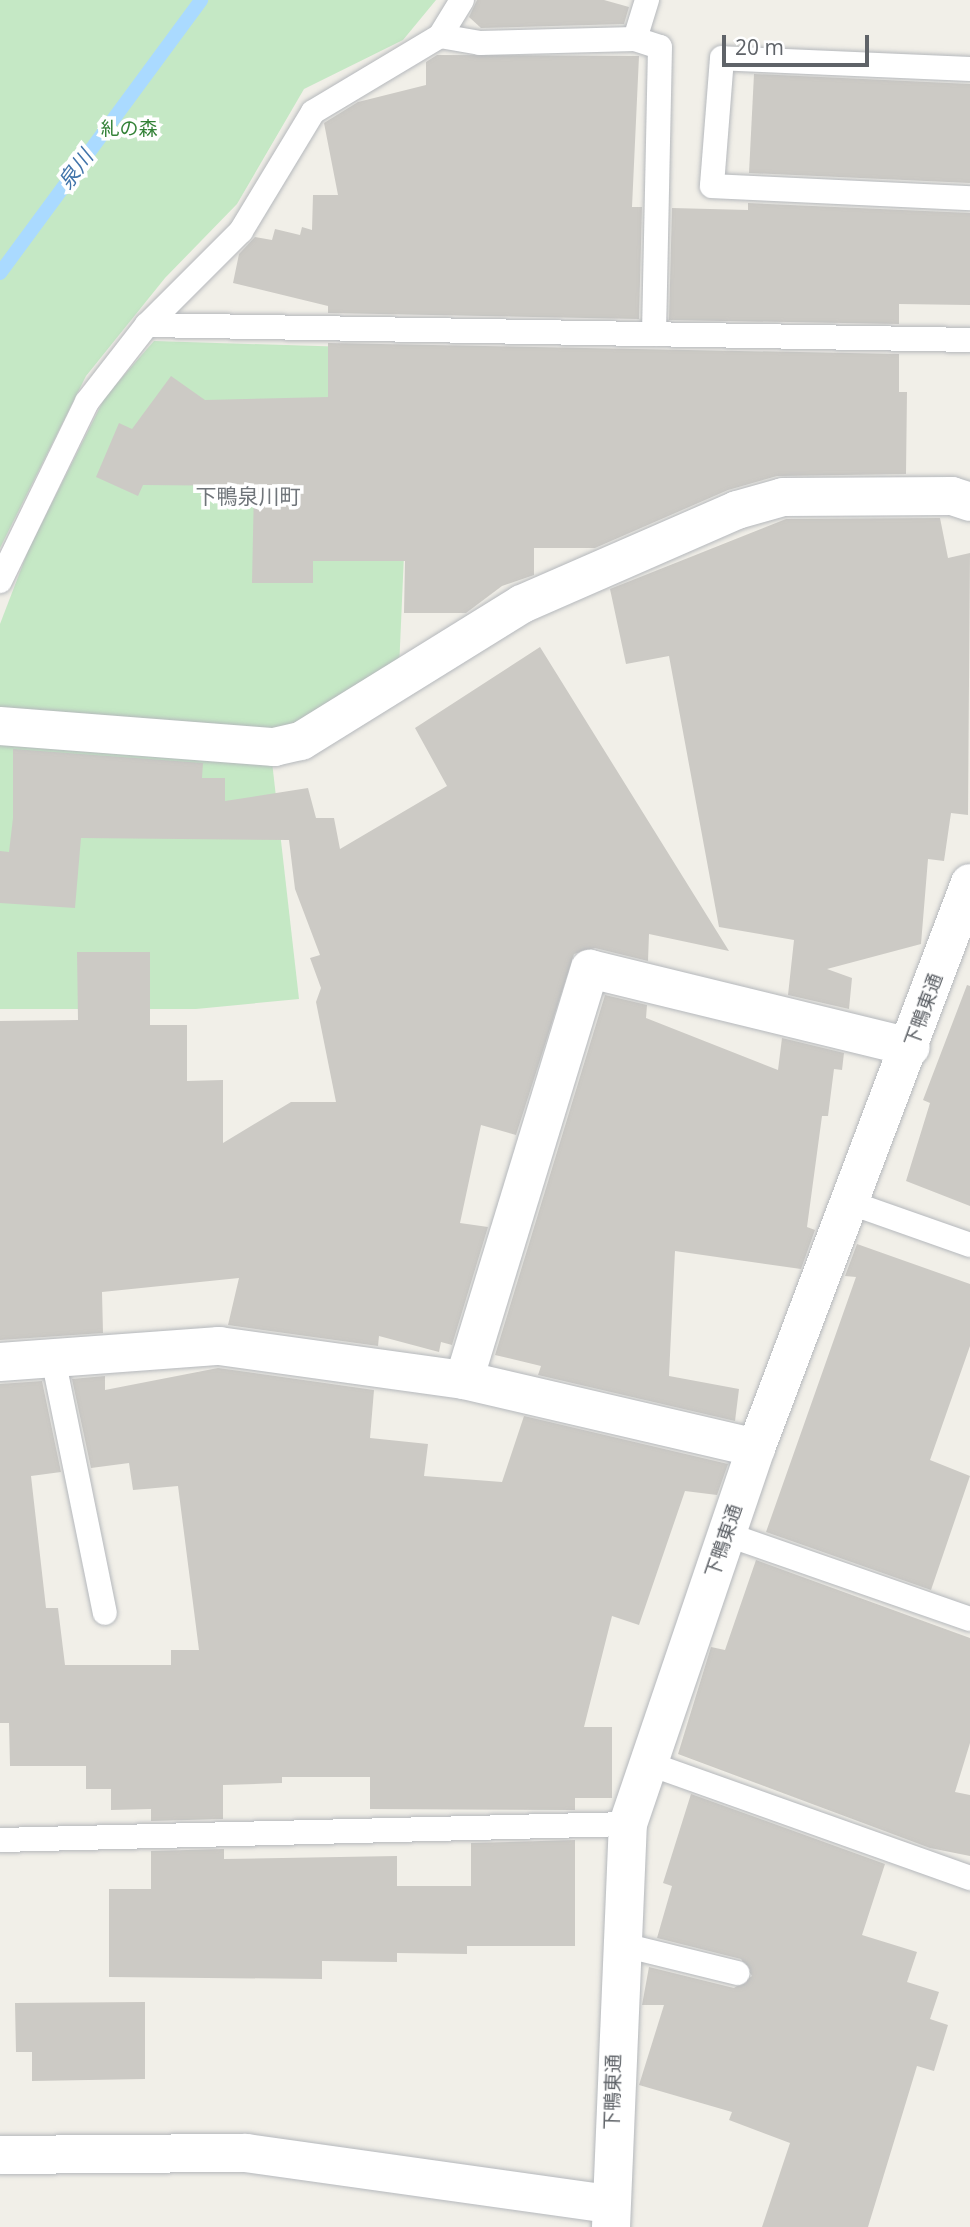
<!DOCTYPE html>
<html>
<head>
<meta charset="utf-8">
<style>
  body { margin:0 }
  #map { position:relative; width:970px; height:2227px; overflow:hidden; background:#f1efe8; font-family:"Open Sans","Noto Sans JP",sans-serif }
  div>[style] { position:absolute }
  .green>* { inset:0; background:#c5e8c5 }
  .stream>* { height:14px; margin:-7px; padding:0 7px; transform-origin:7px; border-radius:7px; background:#aadaff }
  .building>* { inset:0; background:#cccac5 }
  .roads { filter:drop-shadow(0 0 2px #b5b8bc) drop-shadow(0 0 2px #b5b8bc) }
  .lane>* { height:24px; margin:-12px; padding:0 12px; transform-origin:12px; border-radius:12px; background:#fff }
  .street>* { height:38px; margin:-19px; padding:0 19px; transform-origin:19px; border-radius:19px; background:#fff }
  span { translate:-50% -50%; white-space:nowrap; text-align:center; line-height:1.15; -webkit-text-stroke:7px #fff; paint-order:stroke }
  .park-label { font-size:19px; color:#348238 }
  .street-label { font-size:19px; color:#5f6368 }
  .water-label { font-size:21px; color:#4174aa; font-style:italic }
  .neighbourhood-label { font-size:21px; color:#70757a }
  .scale { position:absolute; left:722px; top:35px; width:147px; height:32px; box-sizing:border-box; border:4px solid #5f6368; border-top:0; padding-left:9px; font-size:21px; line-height:24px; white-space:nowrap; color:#5f6368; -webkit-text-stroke:5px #fff; paint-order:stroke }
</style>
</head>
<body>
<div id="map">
  <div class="green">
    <i style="clip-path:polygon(0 0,436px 0,403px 40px,304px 89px,237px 204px,165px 278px,86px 376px,0 548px)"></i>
    <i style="clip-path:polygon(154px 341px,413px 349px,399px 669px,294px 732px,0 710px,0 624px,28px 551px,105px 397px)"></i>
    <i style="clip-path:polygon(0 741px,271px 753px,299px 999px,196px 1009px,0 1009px)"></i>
  </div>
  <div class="stream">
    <i style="left:0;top:273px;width:339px;rotate:-53.6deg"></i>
  </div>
  <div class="building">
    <i style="clip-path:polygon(477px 0,604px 0,629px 7px,624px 24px,481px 28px,469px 17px)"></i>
    <i style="clip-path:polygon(437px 55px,639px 56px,632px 207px,642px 207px,639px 319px,328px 313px,328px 306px,233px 283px,239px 254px,255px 237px,272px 240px,275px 229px,300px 235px,302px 227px,312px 230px,313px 195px,338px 195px,324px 123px,358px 102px,426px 85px,426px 62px)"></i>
    <i style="clip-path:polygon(754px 74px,970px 84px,970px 183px,749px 173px)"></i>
    <i style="clip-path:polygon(748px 203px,970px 213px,970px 305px,899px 304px,899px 324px,669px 320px,672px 208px,748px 210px)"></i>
    <i style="clip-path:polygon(328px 343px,899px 354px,899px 392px,907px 392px,906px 474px,777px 476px,728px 490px,595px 548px,534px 548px,534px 575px,502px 586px,466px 613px,404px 613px,405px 561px,313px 561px,313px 583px,252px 583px,254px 486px,143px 485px,138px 496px,96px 477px,119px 423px,132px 429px,171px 376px,205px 400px,328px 397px)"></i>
    <i style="clip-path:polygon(940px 518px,948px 558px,970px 553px,968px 815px,951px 813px,944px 861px,928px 859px,921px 944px,827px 969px,852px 978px,849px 1009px,788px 995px,794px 940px,719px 927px,669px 656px,626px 664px,610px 589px,786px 519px)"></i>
    <i style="clip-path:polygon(540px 647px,729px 951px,649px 934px,648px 961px,595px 948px,574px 954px,516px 1135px,481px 1125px,460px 1223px,488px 1227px,452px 1345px,441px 1342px,439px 1352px,379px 1336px,378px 1346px,228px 1325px,239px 1278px,102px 1292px,103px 1333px,0 1340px,0 1021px,78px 1020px,77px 952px,150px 952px,150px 1025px,187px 1025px,187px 1081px,223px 1080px,223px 1143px,291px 1102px,336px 1102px,316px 1002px,321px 988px,310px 958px,320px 955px,295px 889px,289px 840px,81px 838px,75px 908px,0 903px,0 851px,9px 852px,13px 818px,13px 749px,203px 763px,202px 778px,225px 778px,225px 801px,308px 788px,316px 818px,334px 818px,340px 849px,447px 786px,415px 728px)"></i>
    <i style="clip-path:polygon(967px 985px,970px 986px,970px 1206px,906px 1181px,930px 1103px,923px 1100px)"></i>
    <i style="clip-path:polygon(605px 995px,647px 1005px,646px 1018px,778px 1070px,782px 1038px,844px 1053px,842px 1070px,834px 1069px,828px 1116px,822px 1116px,807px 1227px,815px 1230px,801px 1269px,675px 1251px,669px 1376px,739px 1389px,735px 1421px,538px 1375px,541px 1366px,495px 1355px)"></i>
    <i style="clip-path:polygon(857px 1244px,970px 1284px,970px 1346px,930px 1460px,970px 1476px,931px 1590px,766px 1532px,856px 1277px,845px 1276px)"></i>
    <i style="clip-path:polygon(218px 1368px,374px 1390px,370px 1438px,428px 1444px,424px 1476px,502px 1482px,524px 1416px,728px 1464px,717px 1495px,685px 1491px,639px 1625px,612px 1616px,584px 1727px,612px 1727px,612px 1798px,575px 1798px,575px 1810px,370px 1809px,370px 1777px,282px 1777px,282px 1783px,223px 1785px,223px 1819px,151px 1821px,151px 1809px,111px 1810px,111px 1789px,86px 1789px,86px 1766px,10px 1766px,9px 1723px,0 1723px,0 1384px,42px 1381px,61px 1472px,31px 1476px,46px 1608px,58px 1608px,65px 1665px,171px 1665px,171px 1650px,199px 1650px,178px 1486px,133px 1490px,129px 1463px,91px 1468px,72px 1379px,105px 1376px,105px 1390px)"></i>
    <i style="clip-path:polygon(756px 1560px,970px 1638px,970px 1743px,955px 1792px,970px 1795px,970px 1856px,930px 1848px,678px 1754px,711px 1647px,725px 1650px)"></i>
    <i style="clip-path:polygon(691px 1794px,885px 1864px,862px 1935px,917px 1952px,907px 1982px,939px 1992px,930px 2019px,948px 2025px,934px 2071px,917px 2066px,868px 2227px,762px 2227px,790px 2143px,729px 2120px,732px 2112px,639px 2085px,664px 2005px,642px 2005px,649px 1967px,734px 1988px,752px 1976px,741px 1959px,657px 1938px,672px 1886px,663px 1883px)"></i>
    <i style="clip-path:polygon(575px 1840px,575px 1946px,467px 1946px,467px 1954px,397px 1953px,397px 1962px,322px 1961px,322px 1979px,109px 1977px,109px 1889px,151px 1889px,151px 1851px,224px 1849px,224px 1859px,397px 1856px,397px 1886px,471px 1886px,471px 1843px)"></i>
    <i style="clip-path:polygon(145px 2002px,145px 2079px,32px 2081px,32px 2052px,16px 2052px,15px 2003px)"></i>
  </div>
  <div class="roads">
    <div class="lane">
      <i style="left:440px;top:36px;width:41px;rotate:9.9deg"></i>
      <i style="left:480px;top:43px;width:155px;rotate:-1.5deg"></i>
      <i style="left:635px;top:39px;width:41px;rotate:-72.9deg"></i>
      <i style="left:635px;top:39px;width:26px;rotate:18deg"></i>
      <i style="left:660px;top:47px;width:287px;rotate:91.2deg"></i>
      <i style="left:970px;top:69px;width:248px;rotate:-177.5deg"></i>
      <i style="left:722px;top:58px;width:128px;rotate:94.5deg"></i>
      <i style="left:712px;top:186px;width:258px;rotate:2.7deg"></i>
      <i style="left:147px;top:325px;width:823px;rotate:1.04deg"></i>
      <i style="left:0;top:581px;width:199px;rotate:-64.1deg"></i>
      <i style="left:87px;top:402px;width:98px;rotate:-52.1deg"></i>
      <i style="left:147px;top:325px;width:133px;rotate:-45deg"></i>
      <i style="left:241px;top:231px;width:139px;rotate:-58.8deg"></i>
      <i style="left:313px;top:112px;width:148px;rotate:-30.9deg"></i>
      <i style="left:440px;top:36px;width:42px;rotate:-58.6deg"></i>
      <i style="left:851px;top:1203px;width:126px;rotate:19.4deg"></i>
      <i style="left:53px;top:1358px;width:260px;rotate:78.5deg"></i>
      <i style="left:726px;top:1534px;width:258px;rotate:19.2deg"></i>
      <i style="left:650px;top:1764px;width:340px;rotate:19.6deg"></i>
      <i style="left:0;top:1840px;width:628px;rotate:-1.46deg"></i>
      <i style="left:619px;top:1944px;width:122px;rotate:13.8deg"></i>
    </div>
    <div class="street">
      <i style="left:0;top:726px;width:275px;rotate:4.4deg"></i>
      <i style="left:274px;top:747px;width:28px;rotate:-13deg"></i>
      <i style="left:301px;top:741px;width:260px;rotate:-31.8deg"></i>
      <i style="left:522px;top:604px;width:235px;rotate:-23.6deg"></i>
      <i style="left:737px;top:510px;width:48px;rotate:-15.8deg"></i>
      <i style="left:783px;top:497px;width:169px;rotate:-0.3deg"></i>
      <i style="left:952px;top:496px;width:19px;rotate:18deg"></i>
      <i style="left:0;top:1362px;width:220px;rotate:-4.2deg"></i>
      <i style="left:219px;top:1346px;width:247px;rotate:7.9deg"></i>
      <i style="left:464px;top:1380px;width:300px;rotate:13.1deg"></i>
      <i style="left:464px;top:1380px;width:430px;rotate:-73deg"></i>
      <i style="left:590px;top:969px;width:330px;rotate:13.7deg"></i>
      <i style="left:0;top:2155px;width:246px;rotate:-0.5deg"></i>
      <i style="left:246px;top:2153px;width:367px;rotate:8deg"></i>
      <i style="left:611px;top:2227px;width:403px;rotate:-87.6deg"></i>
      <i style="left:628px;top:1824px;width:397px;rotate:-71.2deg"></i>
      <i style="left:756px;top:1448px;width:604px;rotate:-69.26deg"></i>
    </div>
  </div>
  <div class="park-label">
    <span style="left:129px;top:129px">糺の森</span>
  </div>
  <div class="street-label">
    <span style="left:924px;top:1010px;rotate:-70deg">下鴨東通</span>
    <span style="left:724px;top:1541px;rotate:-71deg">下鴨東通</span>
    <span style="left:613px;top:2092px;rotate:-88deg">下鴨東通</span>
  </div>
  <div class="water-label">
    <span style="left:75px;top:169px;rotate:-54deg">泉川</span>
  </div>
  <div class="neighbourhood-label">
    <span style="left:248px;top:496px">下鴨泉川町</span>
  </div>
  <div class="scale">20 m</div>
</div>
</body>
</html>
